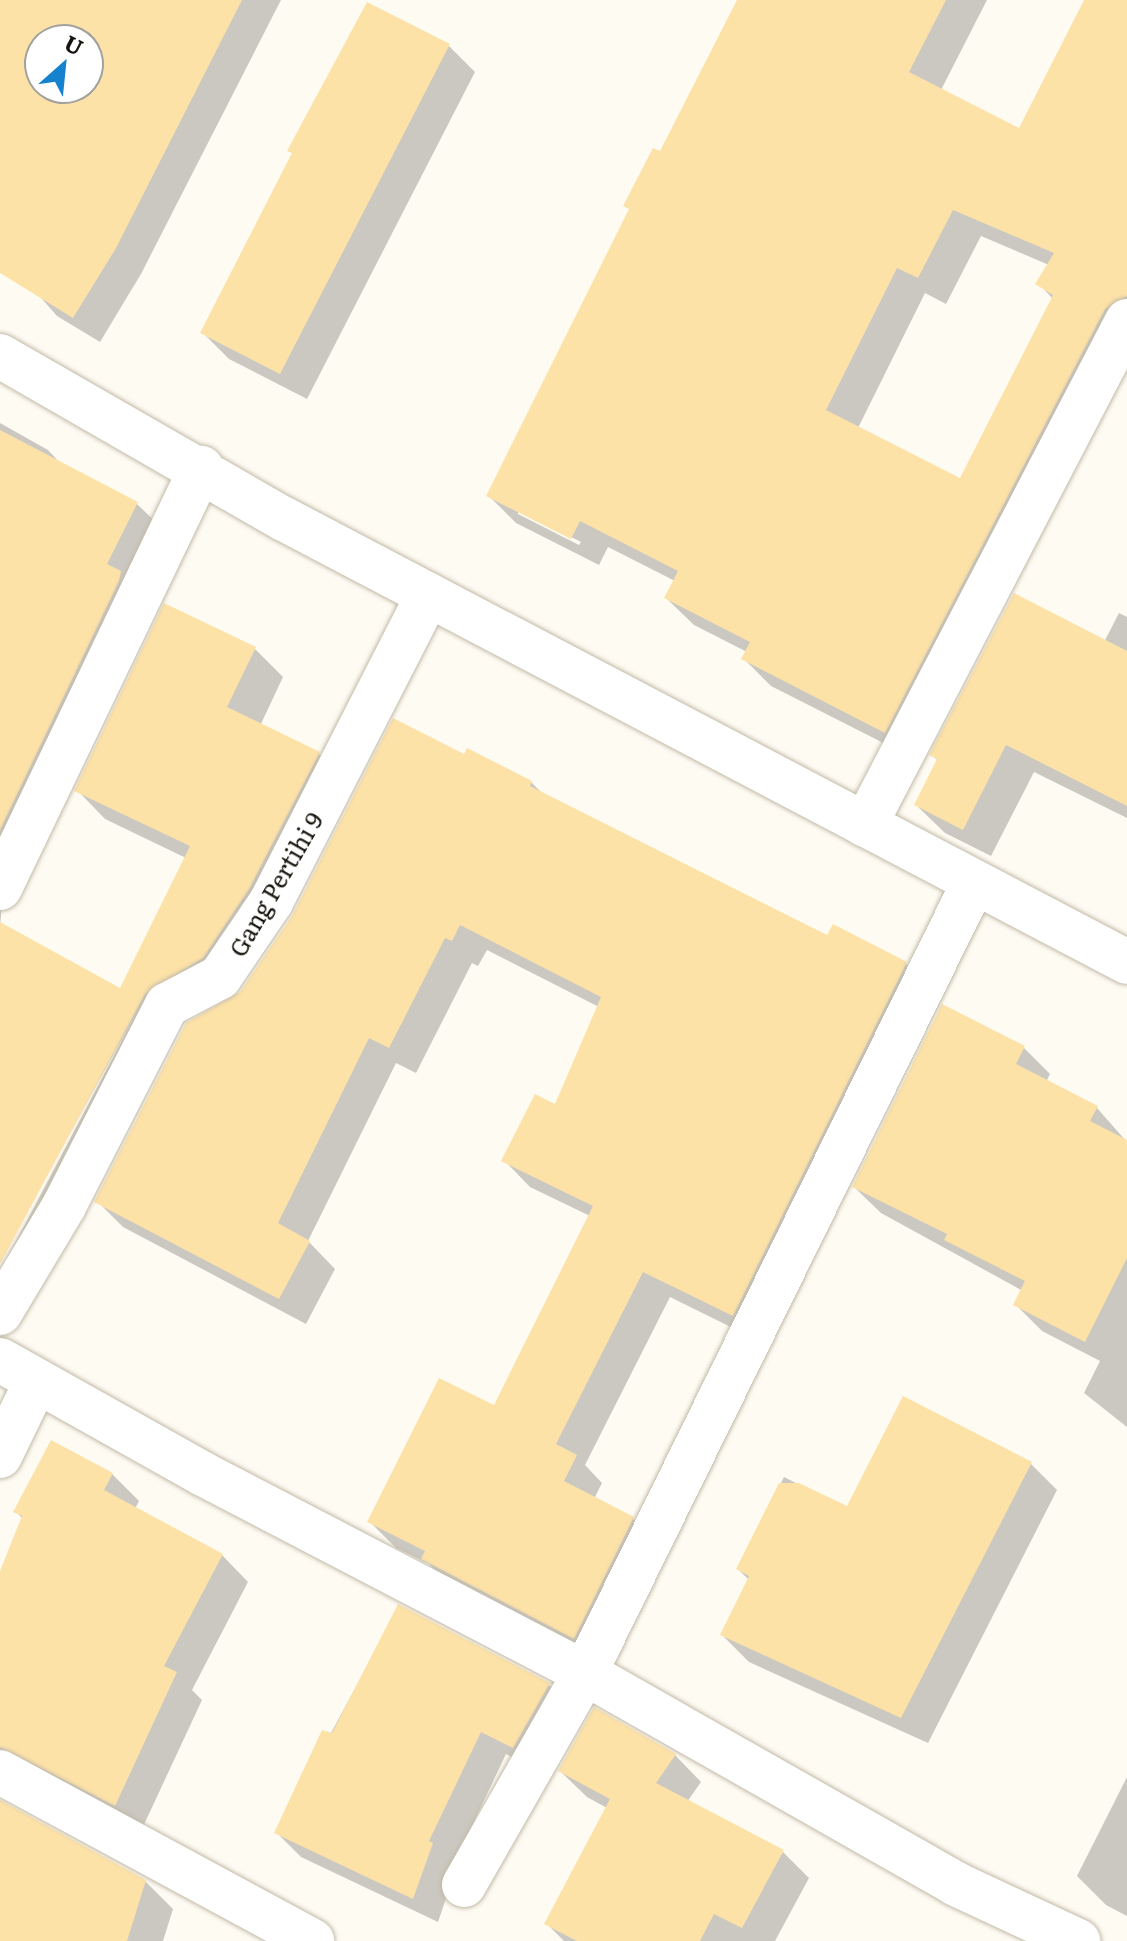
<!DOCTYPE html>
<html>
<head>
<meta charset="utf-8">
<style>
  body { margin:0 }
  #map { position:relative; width:1127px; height:1941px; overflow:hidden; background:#fefbf3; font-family:Literata,serif }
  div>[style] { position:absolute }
  .shadow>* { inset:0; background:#0003 }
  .building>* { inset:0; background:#fde2a8 }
  .roads { filter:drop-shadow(0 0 2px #c2baa7) drop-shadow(0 0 2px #c2baa7) }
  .street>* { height:44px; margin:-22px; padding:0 22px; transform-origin:22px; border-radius:22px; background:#fff }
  span { translate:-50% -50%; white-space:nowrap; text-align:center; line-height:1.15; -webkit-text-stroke:7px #fff; paint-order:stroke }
  .street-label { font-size:24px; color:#17140d }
  .north { position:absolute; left:24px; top:24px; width:80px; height:80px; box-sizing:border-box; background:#fff; border:2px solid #a2a19e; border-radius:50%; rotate:27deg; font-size:22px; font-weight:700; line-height:32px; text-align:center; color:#17140d }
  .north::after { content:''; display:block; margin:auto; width:28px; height:36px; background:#1482cc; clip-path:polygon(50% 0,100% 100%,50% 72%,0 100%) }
</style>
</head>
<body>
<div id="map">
  <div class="shadow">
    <i style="clip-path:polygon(evenodd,0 0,281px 0,141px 274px,100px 342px,57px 316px,0 251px,0 0,40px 40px,88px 40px,88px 88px,40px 88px,40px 40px)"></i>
    <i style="clip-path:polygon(evenodd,740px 0,987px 0,941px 90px,1020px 131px,1087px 0,1127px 0,1127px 346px,913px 758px,771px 686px,744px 659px,747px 652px,694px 625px,666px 598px,675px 581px,608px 547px,599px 565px,516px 523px,488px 495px,740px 0,981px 236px,1049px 265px,1038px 283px,1053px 299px,961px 481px,858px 428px,925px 293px,946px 304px,981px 236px,740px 0,518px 510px,581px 542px,579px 545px,518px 514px,518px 510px)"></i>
    <i style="clip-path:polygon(449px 46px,475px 72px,307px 399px,229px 359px,203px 333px,293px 154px,289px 150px)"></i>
    <i style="clip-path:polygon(0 423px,48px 450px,62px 465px,137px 504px,163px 529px,2px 904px,0 927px)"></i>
    <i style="clip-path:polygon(1119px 613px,1127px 617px,1127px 818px,1034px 772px,991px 856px,945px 833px,916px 805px,938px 761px,932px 755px,1104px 642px)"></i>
    <i style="clip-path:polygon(255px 649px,283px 677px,260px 726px,319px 754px,347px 782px,0 1272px,139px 1008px,0 1260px,0 990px,121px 991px,186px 858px,105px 819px,77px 790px)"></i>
    <i style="clip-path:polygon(465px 757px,531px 782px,544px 795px,828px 938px,906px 964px,932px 990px,759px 1341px,670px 1297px,585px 1465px,602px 1483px,594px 1499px,633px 1519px,659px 1545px,601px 1664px,450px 1585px,429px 1564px,396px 1548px,369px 1521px,495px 1408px,590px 1216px,530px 1187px,504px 1160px,556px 1107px,599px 1007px,487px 950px,478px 966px,472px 963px,416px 1073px,396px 1063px,308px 1241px,335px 1269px,306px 1324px,123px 1227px,97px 1201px,242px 993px)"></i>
    <i style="clip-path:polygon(1024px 1048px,1050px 1074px,1046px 1082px,1097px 1108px,1127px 1142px,1127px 1427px,1084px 1393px,1100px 1361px,1042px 1331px,1016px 1305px,1023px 1291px,881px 1213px,854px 1187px)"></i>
    <i style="clip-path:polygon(52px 1442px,112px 1474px,139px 1501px,135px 1509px,222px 1555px,248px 1582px,192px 1690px,202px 1700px,141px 1831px,0 1752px,0 1576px,23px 1519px,15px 1511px)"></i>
    <i style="clip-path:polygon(1031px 1464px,1057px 1490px,928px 1743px,749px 1662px,722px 1635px,749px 1580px,738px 1569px,784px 1477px,848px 1509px)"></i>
    <i style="clip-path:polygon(399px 1607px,549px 1685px,573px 1709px,538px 1771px,506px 1754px,453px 1866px,456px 1869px,438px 1922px,301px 1857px,277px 1833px)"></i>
    <i style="clip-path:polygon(675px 1755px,701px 1782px,687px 1802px,783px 1852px,809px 1878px,775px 1941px,564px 1941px,546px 1923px,607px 1808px,587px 1797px,560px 1771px)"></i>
    <i style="clip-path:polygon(1127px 1777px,1127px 1916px,1106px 1905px,1077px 1876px)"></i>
    <i style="clip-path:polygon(0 1803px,145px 1881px,173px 1909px,163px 1941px,0 1941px)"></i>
  </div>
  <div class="building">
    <i style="clip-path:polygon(evenodd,0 0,242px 0,116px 248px,73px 318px,0 273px,0 0,40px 40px,88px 40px,88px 88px,40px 88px,40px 40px)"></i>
    <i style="clip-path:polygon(evenodd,737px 0,946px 0,909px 72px,1019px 128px,1084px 0,1127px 0,1127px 296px,1105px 309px,885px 733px,741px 659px,750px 642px,664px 598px,678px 571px,580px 521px,571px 539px,486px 496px,629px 209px,623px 206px,653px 148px,660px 151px,737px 0,953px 210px,1054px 253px,1035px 284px,1053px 295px,960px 478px,826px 410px,897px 268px,918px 278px,953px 210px)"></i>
    <i style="clip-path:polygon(367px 2px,450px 44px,280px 374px,200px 333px,292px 153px,287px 151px)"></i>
    <i style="clip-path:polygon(0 430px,138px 502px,107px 564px,121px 571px,119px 581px,0 830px)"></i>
    <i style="clip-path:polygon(1014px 593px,1127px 651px,1127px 806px,1006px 745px,963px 830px,914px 805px,937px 759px,929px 755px)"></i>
    <i style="clip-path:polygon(164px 603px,256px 647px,227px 707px,320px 752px,249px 889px,203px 958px,145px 994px,0 1264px,0 922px,120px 988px,190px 846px,74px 791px)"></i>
    <i style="clip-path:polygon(393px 718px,464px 754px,467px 748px,532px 781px,530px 786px,827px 935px,833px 924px,907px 962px,733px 1316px,643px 1272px,556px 1444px,577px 1455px,564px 1481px,634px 1517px,574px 1639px,421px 1559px,425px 1551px,367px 1522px,439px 1378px,494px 1405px,593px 1206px,501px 1161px,535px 1094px,555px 1104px,601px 997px,460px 925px,452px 941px,445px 938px,389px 1048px,369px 1038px,278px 1223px,310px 1241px,279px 1299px,94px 1202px,186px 1023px,240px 992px,292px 916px)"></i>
    <i style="clip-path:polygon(942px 1004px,1025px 1046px,1016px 1064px,1098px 1106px,1090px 1121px,1127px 1140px,1127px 1258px,1085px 1342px,1013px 1305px,1025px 1281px,944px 1240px,947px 1234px,852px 1187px)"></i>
    <i style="clip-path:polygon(903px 1396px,1032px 1462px,901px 1718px,720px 1635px,749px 1576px,736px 1569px,779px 1483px,799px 1483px,847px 1506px)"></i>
    <i style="clip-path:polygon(51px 1440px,113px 1473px,104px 1490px,223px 1554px,164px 1666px,177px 1672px,115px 1806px,0 1747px,0 1571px,22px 1516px,13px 1512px)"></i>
    <i style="clip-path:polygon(398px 1604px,550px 1683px,513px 1748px,481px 1732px,429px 1841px,433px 1843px,413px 1899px,274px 1833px,322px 1730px,332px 1733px)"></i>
    <i style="clip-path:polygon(594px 1707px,676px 1754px,656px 1783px,784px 1850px,742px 1928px,714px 1914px,700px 1941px,577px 1941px,544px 1924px,610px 1799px,558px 1771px)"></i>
    <i style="clip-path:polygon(0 1800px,146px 1880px,127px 1941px,0 1941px)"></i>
  </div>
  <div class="roads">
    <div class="street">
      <i style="left:0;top:356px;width:327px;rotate:29.9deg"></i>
      <i style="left:284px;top:519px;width:952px;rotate:27.72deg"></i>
      <i style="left:865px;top:825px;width:568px;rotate:-62.53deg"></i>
      <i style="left:0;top:888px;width:466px;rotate:-64.4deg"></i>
      <i style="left:0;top:1313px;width:125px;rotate:-59.1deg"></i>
      <i style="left:64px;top:1206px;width:226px;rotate:-62.9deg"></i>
      <i style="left:167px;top:1005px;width:60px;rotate:-27.8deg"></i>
      <i style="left:220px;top:977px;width:91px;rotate:-55.8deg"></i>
      <i style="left:271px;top:902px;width:345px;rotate:-62.9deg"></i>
      <i style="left:0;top:1360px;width:233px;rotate:29.3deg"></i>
      <i style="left:203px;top:1474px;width:431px;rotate:27.5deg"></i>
      <i style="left:585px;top:1673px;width:427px;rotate:29.6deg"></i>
      <i style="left:956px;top:1884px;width:135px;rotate:25deg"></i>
      <i style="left:0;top:1456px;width:82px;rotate:-64.1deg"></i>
      <i style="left:0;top:1772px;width:355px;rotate:28.4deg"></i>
      <i style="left:464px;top:1885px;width:244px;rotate:-60.3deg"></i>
      <i style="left:585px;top:1673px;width:881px;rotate:-63.81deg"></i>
    </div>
  </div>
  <div class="street-label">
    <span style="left:275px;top:884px;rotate:-60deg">Gang Pertihi 9</span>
  </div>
  <div class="north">U</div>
</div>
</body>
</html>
